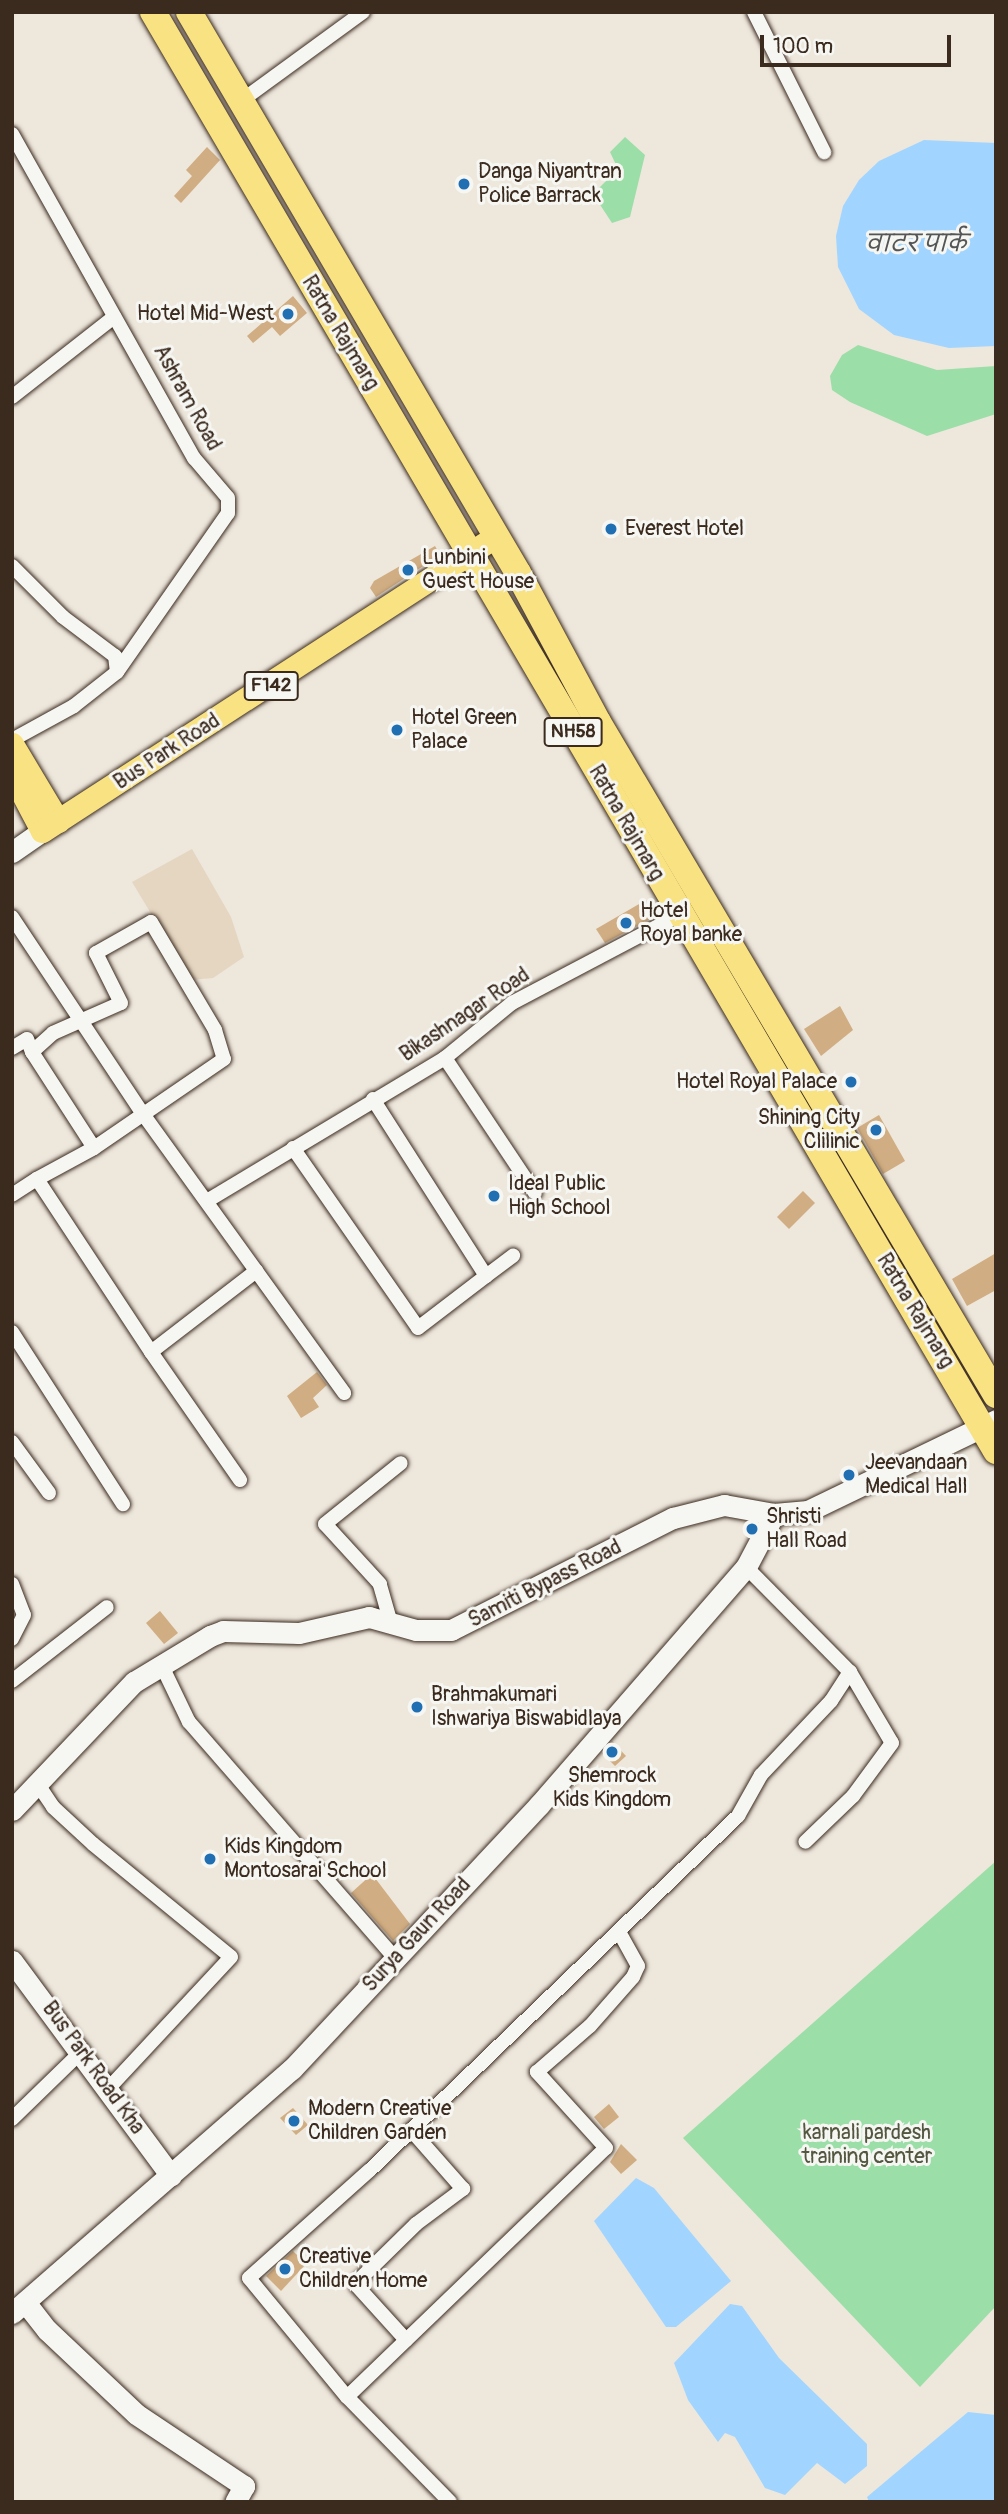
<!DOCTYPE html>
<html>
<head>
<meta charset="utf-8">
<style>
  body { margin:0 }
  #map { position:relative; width:1008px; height:2514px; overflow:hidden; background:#eee7dc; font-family:Pangolin,"Playpen Sans Deva",sans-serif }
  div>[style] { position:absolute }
  .built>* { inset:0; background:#e5d6c1 }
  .green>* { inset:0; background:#9cdea8 }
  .water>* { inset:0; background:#a1d5ff }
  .building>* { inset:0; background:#d0ad82 }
  .roads { filter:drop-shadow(0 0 2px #3b2a1e) drop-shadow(0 0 2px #3b2a1e) }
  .street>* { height:14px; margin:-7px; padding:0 7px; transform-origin:7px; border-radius:7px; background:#f6f6f2 }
  .secondary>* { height:21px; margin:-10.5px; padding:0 10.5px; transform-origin:10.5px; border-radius:10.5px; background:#f6f6f2 }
  .primary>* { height:23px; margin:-11.5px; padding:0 11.5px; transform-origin:11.5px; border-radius:11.5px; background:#f8e281 }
  .highway>* { height:26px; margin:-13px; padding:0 13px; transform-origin:13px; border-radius:13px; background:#f8e281 }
  .dots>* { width:19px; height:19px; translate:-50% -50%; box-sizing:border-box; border:4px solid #f6f6f2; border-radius:50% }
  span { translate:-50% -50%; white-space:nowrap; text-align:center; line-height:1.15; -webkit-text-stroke:6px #f6f6f2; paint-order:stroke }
  .shield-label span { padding:2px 5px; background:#f6f6f2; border:2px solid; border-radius:5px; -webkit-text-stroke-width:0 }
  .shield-label { font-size:19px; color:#3b2a1e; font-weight:700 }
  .poi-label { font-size:21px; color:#3b2a1e }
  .left { translate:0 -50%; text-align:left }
  .right { translate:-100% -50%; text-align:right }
  .street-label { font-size:21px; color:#3b2a1e }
  .park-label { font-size:21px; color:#535740 }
  .water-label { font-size:23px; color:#545556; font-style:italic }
  .frame { position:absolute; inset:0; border:14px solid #3b2a1e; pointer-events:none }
  .scale { position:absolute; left:760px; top:35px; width:191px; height:32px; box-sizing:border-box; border:4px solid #3b2a1e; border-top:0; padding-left:9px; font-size:21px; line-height:24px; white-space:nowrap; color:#3b2a1e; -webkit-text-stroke:5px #f6f6f2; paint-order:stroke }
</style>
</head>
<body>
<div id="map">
  <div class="built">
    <i style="clip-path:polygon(192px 849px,231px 917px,244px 957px,213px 978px,191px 980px,132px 882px)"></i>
  </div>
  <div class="green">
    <i style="clip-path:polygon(625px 137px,645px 155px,630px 217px,612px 223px,593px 194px,618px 169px,610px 152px)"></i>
    <i style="clip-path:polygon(858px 345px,937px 370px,996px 366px,996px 414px,927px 436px,850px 402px,832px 390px,830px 376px,842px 355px)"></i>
    <i style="clip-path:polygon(996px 1861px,996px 2306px,920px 2387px,683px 2138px)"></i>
  </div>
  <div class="water">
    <i style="clip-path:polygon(924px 140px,996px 143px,996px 346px,949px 348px,894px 335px,859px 309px,838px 267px,836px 236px,843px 206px,859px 180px,879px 161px)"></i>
    <i style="clip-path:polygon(636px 2178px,654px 2188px,731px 2281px,676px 2327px,666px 2327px,594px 2221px)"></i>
    <i style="clip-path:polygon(730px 2304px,742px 2306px,779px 2358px,867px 2444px,867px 2466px,845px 2484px,817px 2463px,785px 2495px,765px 2488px,735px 2437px,725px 2433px,718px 2442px,688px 2400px,674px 2363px)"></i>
    <i style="clip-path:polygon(968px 2412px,996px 2415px,996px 2502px,869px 2502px,867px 2497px)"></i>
  </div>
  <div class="building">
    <i style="clip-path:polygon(207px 147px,220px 160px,181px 203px,174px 196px,192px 176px,186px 170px)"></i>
    <i style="clip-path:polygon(293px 296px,307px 313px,280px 336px,272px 327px,253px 343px,247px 336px)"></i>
    <i style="clip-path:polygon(435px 546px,440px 555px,376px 597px,370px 588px,374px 581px)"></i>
    <i style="clip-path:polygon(646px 900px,656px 916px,605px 943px,596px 929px)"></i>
    <i style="clip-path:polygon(840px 1006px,853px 1030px,821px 1056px,804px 1029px)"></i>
    <i style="clip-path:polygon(879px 1115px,905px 1161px,883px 1174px,857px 1128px)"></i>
    <i style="clip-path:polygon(803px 1191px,815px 1203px,789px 1229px,777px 1217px)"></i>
    <i style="clip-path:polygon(996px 1253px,996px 1290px,967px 1306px,952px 1279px)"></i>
    <i style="clip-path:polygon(317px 1372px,327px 1385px,313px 1398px,319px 1407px,301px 1418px,287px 1396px)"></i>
    <i style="clip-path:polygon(160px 1611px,178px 1633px,164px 1644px,146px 1623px)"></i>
    <i style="clip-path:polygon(612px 1741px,626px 1756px,615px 1766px,602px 1753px)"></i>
    <i style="clip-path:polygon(372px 1874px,410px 1924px,393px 1941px,351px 1893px)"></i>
    <i style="clip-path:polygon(609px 2104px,619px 2117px,604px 2129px,594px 2117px)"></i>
    <i style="clip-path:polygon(293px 2108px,308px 2125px,296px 2135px,280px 2118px)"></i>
    <i style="clip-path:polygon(621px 2144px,637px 2160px,621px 2174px,610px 2162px)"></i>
    <i style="clip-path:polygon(293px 2251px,306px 2264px,281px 2291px,266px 2276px)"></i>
  </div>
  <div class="roads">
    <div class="street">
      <i style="left:754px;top:12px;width:157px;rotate:63.4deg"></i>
      <i style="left:241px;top:101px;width:151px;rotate:-36.1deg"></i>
      <i style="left:12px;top:134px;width:372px;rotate:60.7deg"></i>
      <i style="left:194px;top:458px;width:52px;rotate:49.6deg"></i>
      <i style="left:228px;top:498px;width:15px;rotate:90deg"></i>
      <i style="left:228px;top:513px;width:194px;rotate:124.9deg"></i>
      <i style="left:117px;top:672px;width:55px;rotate:141.7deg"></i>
      <i style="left:74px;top:706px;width:71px;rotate:151.3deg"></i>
      <i style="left:12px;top:397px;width:130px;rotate:-38.1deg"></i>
      <i style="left:12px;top:566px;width:72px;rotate:45deg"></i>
      <i style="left:63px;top:617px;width:65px;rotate:36.9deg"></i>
      <i style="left:115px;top:656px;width:16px;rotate:83deg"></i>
      <i style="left:12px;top:917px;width:237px;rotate:56.4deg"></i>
      <i style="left:143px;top:1114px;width:344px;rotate:54.2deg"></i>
      <i style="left:12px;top:1048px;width:17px;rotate:-31deg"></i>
      <i style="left:27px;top:1039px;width:14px;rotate:69deg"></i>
      <i style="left:32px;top:1052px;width:28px;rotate:-42deg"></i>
      <i style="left:53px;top:1033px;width:74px;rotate:-23.8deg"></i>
      <i style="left:121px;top:1003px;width:56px;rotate:-116.6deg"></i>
      <i style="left:96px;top:953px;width:63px;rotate:-29.4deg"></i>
      <i style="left:151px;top:922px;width:126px;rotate:59.3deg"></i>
      <i style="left:215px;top:1030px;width:30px;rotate:73deg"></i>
      <i style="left:224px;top:1059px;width:158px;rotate:145.6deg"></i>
      <i style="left:94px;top:1148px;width:65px;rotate:151.5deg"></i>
      <i style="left:37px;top:1179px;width:207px;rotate:56.6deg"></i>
      <i style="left:151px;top:1352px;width:133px;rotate:-37.6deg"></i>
      <i style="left:32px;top:1052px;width:114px;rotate:57.1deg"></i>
      <i style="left:445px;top:1058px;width:162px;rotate:56.3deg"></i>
      <i style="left:293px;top:1148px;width:219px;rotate:55.2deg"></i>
      <i style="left:418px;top:1328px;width:86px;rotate:-37.4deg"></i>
      <i style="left:486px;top:1276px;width:210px;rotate:-122.6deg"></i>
      <i style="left:12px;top:1195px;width:30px;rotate:-33deg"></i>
      <i style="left:207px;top:1201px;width:278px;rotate:-31deg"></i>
      <i style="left:445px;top:1058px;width:87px;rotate:-39.4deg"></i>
      <i style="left:512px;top:1003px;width:189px;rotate:-27.8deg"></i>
      <i style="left:486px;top:1276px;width:34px;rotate:-37deg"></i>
      <i style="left:12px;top:1332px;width:205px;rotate:57.2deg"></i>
      <i style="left:151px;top:1352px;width:156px;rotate:55.2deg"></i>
      <i style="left:12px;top:1442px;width:63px;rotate:54deg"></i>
      <i style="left:746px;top:1567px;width:148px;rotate:45.3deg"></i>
      <i style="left:850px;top:1672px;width:82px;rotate:59.4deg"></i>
      <i style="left:892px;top:1743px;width:66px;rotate:126.3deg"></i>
      <i style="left:853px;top:1796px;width:66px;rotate:136.2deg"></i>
      <i style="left:12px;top:1584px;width:33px;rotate:69deg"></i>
      <i style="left:24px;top:1615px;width:27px;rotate:117deg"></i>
      <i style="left:390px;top:1620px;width:37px;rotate:-106deg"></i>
      <i style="left:380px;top:1584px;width:81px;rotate:-132.5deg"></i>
      <i style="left:325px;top:1524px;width:97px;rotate:-38.8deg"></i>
      <i style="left:162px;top:1666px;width:62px;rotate:64.3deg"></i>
      <i style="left:189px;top:1722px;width:315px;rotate:48.9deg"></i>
      <i style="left:12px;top:1681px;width:120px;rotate:-37.9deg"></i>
      <i style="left:37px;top:1783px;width:29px;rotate:56deg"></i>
      <i style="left:53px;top:1807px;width:54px;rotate:42.8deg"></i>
      <i style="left:93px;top:1844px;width:178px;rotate:39.3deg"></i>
      <i style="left:231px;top:1957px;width:179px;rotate:133deg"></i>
      <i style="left:12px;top:2119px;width:99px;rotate:-44.2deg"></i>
      <i style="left:406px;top:2340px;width:73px;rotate:-132.2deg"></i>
      <i style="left:357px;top:2286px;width:6px;rotate:-72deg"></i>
      <i style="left:359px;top:2280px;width:80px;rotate:-44.5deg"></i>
      <i style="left:416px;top:2224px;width:59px;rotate:-36.7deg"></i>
      <i style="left:463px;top:2189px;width:79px;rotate:-131.4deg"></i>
      <i style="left:347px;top:2397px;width:359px;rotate:-43.9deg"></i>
      <i style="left:606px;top:2148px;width:103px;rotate:-132.2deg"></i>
      <i style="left:537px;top:2072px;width:70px;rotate:-41deg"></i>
      <i style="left:590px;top:2026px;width:65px;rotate:-48.7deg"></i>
      <i style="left:633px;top:1977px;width:12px;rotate:-66deg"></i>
      <i style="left:638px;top:1966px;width:39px;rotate:-119deg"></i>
      <i style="left:450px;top:2502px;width:147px;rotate:-134.4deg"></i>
      <i style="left:347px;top:2397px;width:154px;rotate:-129.5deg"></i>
      <i style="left:249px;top:2278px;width:162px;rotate:-41.8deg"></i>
      <i style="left:370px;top:2170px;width:511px;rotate:-43.89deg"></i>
      <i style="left:738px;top:1816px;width:47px;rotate:-60.7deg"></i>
      <i style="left:761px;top:1775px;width:102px;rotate:-46.6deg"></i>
      <i style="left:831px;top:1701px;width:35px;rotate:-57deg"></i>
    </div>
    <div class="secondary">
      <i style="left:12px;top:852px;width:37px;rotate:-35deg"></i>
      <i style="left:12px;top:1810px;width:177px;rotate:-46.4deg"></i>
      <i style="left:134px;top:1682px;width:89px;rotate:-31.2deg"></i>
      <i style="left:210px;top:1636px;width:14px;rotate:-21deg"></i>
      <i style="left:223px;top:1631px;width:76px;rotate:1.5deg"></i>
      <i style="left:299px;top:1633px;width:72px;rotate:-12.9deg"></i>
      <i style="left:369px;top:1617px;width:49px;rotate:15.5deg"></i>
      <i style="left:416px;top:1630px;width:35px"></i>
      <i style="left:451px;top:1630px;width:249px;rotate:-26.8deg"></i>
      <i style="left:673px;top:1518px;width:53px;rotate:-14.3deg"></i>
      <i style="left:724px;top:1505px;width:51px;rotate:10.2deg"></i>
      <i style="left:774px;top:1514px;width:34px;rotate:-5deg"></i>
      <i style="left:808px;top:1511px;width:209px;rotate:-25.8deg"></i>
      <i style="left:12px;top:1961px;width:267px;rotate:53.5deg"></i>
      <i style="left:25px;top:2302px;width:36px;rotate:52deg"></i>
      <i style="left:47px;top:2330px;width:122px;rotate:43.3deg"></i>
      <i style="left:136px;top:2414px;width:130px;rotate:33.7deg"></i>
      <i style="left:244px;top:2486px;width:18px;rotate:119deg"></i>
      <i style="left:12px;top:2313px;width:371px;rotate:-41.1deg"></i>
      <i style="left:292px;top:2069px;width:362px;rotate:-46.9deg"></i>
      <i style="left:539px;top:1805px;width:315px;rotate:-49deg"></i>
      <i style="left:746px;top:1567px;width:60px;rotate:-62.2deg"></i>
    </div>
    <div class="primary">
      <i style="left:12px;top:744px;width:90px;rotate:59.1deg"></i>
      <i style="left:12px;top:774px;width:64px;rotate:62.2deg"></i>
      <i style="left:42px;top:831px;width:541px;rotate:-33.01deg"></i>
    </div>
    <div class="highway">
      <i style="left:153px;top:12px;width:1668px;rotate:59.64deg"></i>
      <i style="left:189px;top:12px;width:650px;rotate:59.61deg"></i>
      <i style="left:518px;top:573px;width:169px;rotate:61.8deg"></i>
      <i style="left:598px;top:722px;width:782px;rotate:59.4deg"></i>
    </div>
  </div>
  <div class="dots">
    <i style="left:464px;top:184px;background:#1f6fb2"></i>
    <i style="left:288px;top:314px;background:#1f6fb2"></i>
    <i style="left:611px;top:529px;background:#1f6fb2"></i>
    <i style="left:408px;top:570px;background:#1f6fb2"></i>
    <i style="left:397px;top:730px;background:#1f6fb2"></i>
    <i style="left:626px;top:923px;background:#1f6fb2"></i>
    <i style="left:851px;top:1082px;background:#1f6fb2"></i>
    <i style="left:876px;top:1130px;background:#1f6fb2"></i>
    <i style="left:494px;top:1196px;background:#1f6fb2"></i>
    <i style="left:849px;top:1475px;background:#1f6fb2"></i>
    <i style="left:752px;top:1529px;background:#1f6fb2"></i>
    <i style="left:417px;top:1707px;background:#1f6fb2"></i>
    <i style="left:612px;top:1752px;background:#1f6fb2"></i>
    <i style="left:210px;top:1859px;background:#1f6fb2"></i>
    <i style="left:294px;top:2121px;background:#1f6fb2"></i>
    <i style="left:285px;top:2269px;background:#1f6fb2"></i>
  </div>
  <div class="shield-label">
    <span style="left:271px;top:686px">F142</span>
    <span style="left:573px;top:732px">NH58</span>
  </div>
  <div class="poi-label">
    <span class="left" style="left:478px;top:184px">Danga Niyantran<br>Police Barrack</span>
    <span class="right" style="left:274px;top:314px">Hotel Mid-West</span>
    <span class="left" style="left:625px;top:529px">Everest Hotel</span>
    <span class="left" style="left:422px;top:570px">Lunbini<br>Guest House</span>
    <span class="left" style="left:411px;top:730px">Hotel Green<br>Palace</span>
    <span class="left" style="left:640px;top:923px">Hotel<br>Royal banke</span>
    <span class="right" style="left:837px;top:1082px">Hotel Royal Palace</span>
    <span class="right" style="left:860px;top:1130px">Shining City<br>Clilinic</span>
    <span class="left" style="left:508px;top:1196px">Ideal Public<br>High School</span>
    <span class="left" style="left:865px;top:1475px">Jeevandaan<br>Medical Hall</span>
    <span class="left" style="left:766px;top:1529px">Shristi<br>Hall Road</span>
    <span class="left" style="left:431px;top:1707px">Brahmakumari<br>Ishwariya Biswabidlaya</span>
    <span style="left:612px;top:1788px">Shemrock<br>Kids Kingdom</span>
    <span class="left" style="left:224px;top:1859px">Kids Kingdom<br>Montosarai School</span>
    <span class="left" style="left:308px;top:2121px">Modern Creative<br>Children Garden</span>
    <span class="left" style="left:299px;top:2269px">Creative<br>Children Home</span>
  </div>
  <div class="street-label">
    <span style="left:340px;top:333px;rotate:59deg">Ratna Rajmarg</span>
    <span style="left:187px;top:398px;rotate:61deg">Ashram Road</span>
    <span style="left:167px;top:752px;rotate:-33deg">Bus Park Road</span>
    <span style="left:626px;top:823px;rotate:60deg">Ratna Rajmarg</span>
    <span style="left:465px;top:1015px;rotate:-34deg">Bikashnagar Road</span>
    <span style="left:915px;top:1311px;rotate:59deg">Ratna Rajmarg</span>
    <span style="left:545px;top:1584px;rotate:-27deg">Samiti Bypass Road</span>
    <span style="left:417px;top:1935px;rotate:-47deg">Surya Gaun Road</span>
    <span style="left:93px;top:2068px;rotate:54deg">Bus Park Road Kha</span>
  </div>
  <div class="park-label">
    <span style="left:867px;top:2145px">karnali pardesh<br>training center</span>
  </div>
  <div class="water-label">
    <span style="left:916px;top:244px">वाटर पार्क</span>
  </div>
  <div class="frame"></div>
  <div class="scale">100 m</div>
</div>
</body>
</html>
